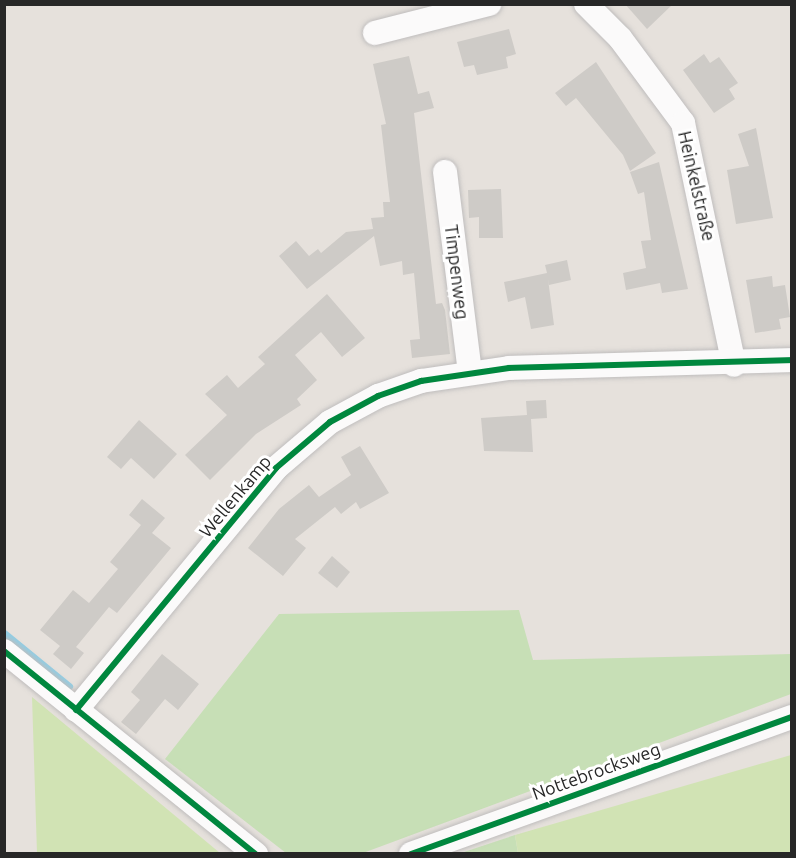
<!DOCTYPE html>
<html>
<head>
<meta charset="utf-8">
<style>
  body { margin:0 }
  #map { position:relative; width:796px; height:858px; overflow:hidden; background:#e6e1dc; font-family:Ubuntu,sans-serif }
  div>[style] { position:absolute }
  .green>* { inset:0; background:#c7dfb6 }
  .pitch>* { inset:0; background:#d1e3b4 }
  .stream>* { height:7px; margin:-3.5px; padding:0 3.5px; transform-origin:3.5px; border-radius:3.5px; background:#93cde3 }
  .building>* { inset:0; background:#cecbc7 }
  .roads { filter:drop-shadow(0 0 2px #bfbdbd) drop-shadow(0 0 2px #bfbdbd) }
  .street>* { height:24px; margin:-12px; padding:0 12px; transform-origin:12px; border-radius:12px; background:#fbfafa }
  .cycleway>* { height:6px; margin:-3px; padding:0 3px; transform-origin:3px; border-radius:3px; background:#00873e }
  span { translate:-50% -50%; white-space:nowrap; text-align:center; line-height:1.15; -webkit-text-stroke:6px #fff; paint-order:stroke }
  .street-label { font-size:18px; color:#272727 }
  .frame { position:absolute; inset:0; border:6px solid #272727; pointer-events:none }
</style>
</head>
<body>
<div id="map">
  <div class="green">
    <i style="clip-path:polygon(519px 610px,533px 660px,791px 654px,791px 694px,363px 853px,286px 853px,165px 759px,279px 614px)"></i>
    <i style="clip-path:polygon(515px 835px,518px 853px,461px 853px)"></i>
  </div>
  <div class="pitch">
    <i style="clip-path:polygon(32px 697px,220px 853px,37px 853px)"></i>
    <i style="clip-path:polygon(791px 755px,791px 853px,518px 853px,515px 835px)"></i>
  </div>
  <div class="stream">
    <i style="left:4px;top:633px;width:84px;rotate:39.2deg"></i>
  </div>
  <div class="building">
    <i style="clip-path:polygon(625px 4px,673px 4px,647px 29px)"></i>
    <i style="clip-path:polygon(509px 29px,516px 54px,506px 57px,508px 68px,477px 75px,474px 65px,464px 67px,457px 42px)"></i>
    <i style="clip-path:polygon(704px 54px,710px 63px,719px 57px,738px 83px,729px 89px,735px 99px,714px 113px,683px 70px)"></i>
    <i style="clip-path:polygon(409px 56px,418px 94px,429px 91px,434px 108px,414px 113px,436px 304px,442px 303px,445px 310px,450px 354px,412px 358px,410px 340px,420px 339px,414px 273px,403px 275px,402px 261px,380px 266px,374px 236px,307px 289px,279px 256px,296px 241px,309px 256px,318px 249px,321px 253px,346px 232px,373px 229px,371px 218px,384px 217px,383px 202px,390px 202px,381px 125px,386px 124px,373px 64px)"></i>
    <i style="clip-path:polygon(596px 62px,656px 153px,630px 171px,623px 155px,576px 98px,566px 106px,555px 93px)"></i>
    <i style="clip-path:polygon(756px 128px,773px 218px,736px 224px,727px 170px,749px 166px,738px 134px)"></i>
    <i style="clip-path:polygon(659px 162px,688px 289px,662px 293px,660px 283px,626px 290px,623px 273px,646px 268px,641px 241px,651px 240px,644px 192px,638px 194px,630px 172px)"></i>
    <i style="clip-path:polygon(501px 189px,503px 238px,479px 238px,479px 217px,469px 218px,468px 190px)"></i>
    <i style="clip-path:polygon(567px 260px,571px 280px,549px 285px,548px 279px,554px 325px,531px 329px,525px 297px,508px 302px,504px 282px,547px 273px,545px 265px)"></i>
    <i style="clip-path:polygon(772px 276px,773px 287px,785px 285px,790px 317px,779px 319px,781px 329px,755px 333px,746px 280px)"></i>
    <i style="clip-path:polygon(327px 294px,365px 338px,342px 357px,321px 332px,295px 355px,317px 380px,297px 399px,301px 405px,256px 434px,210px 480px,185px 455px,227px 415px,205px 394px,227px 375px,238px 388px,265px 364px,258px 357px)"></i>
    <i style="clip-path:polygon(546px 400px,547px 418px,531px 419px,533px 452px,484px 451px,481px 418px,527px 415px,526px 401px)"></i>
    <i style="clip-path:polygon(139px 420px,177px 454px,154px 479px,131px 458px,121px 469px,107px 457px)"></i>
    <i style="clip-path:polygon(360px 446px,389px 493px,360px 509px,356px 502px,341px 514px,335px 507px,295px 539px,306px 548px,283px 576px,248px 548px,279px 509px,309px 485px,319px 497px,351px 475px,341px 457px)"></i>
    <i style="clip-path:polygon(142px 499px,165px 518px,152px 533px,171px 548px,117px 613px,109px 607px,76px 647px,84px 653px,71px 669px,53px 654px,60px 646px,40px 630px,73px 590px,89px 603px,118px 569px,110px 562px,141px 525px,129px 515px)"></i>
    <i style="clip-path:polygon(332px 556px,350px 572px,337px 588px,318px 573px)"></i>
    <i style="clip-path:polygon(162px 654px,199px 684px,178px 710px,165px 699px,136px 734px,121px 722px,140px 700px,131px 692px)"></i>
  </div>
  <div class="roads">
    <div class="street">
      <i style="left:586px;top:4px;width:48px;rotate:45deg"></i>
      <i style="left:620px;top:38px;width:106px;rotate:53.5deg"></i>
      <i style="left:683px;top:123px;width:247px;rotate:78.1deg"></i>
      <i style="left:375px;top:33px;width:118px;rotate:-14.3deg"></i>
      <i style="left:445px;top:172px;width:202px;rotate:82.9deg"></i>
      <i style="left:4px;top:651px;width:324px;rotate:38.9deg"></i>
      <i style="left:76px;top:710px;width:314px;rotate:-50.4deg"></i>
      <i style="left:276px;top:468px;width:71px;rotate:-40.4deg"></i>
      <i style="left:330px;top:422px;width:55px;rotate:-28.4deg"></i>
      <i style="left:378px;top:396px;width:46px;rotate:-19.2deg"></i>
      <i style="left:421px;top:381px;width:89px;rotate:-8.4deg"></i>
      <i style="left:509px;top:368px;width:283px;rotate:-1.6deg"></i>
      <i style="left:411px;top:854px;width:405px;rotate:-19.8deg"></i>
    </div>
  </div>
  <div class="cycleway">
    <i style="left:4px;top:651px;width:324px;rotate:38.9deg"></i>
    <i style="left:76px;top:710px;width:314px;rotate:-50.4deg"></i>
    <i style="left:276px;top:468px;width:71px;rotate:-40.4deg"></i>
    <i style="left:330px;top:422px;width:55px;rotate:-28.4deg"></i>
    <i style="left:378px;top:396px;width:46px;rotate:-19.2deg"></i>
    <i style="left:421px;top:381px;width:89px;rotate:-8.4deg"></i>
    <i style="left:509px;top:368px;width:283px;rotate:-1.6deg"></i>
    <i style="left:411px;top:854px;width:405px;rotate:-19.8deg"></i>
  </div>
  <div class="street-label">
    <span style="left:697px;top:186px;rotate:77deg">Heinkelstraße</span>
    <span style="left:457px;top:272px;rotate:83deg">Timpenweg</span>
    <span style="left:235px;top:496px;rotate:-50deg">Wellenkamp</span>
    <span style="left:596px;top:771px;rotate:-20deg">Nottebrocksweg</span>
  </div>
  <div class="frame"></div>
</div>
</body>
</html>
